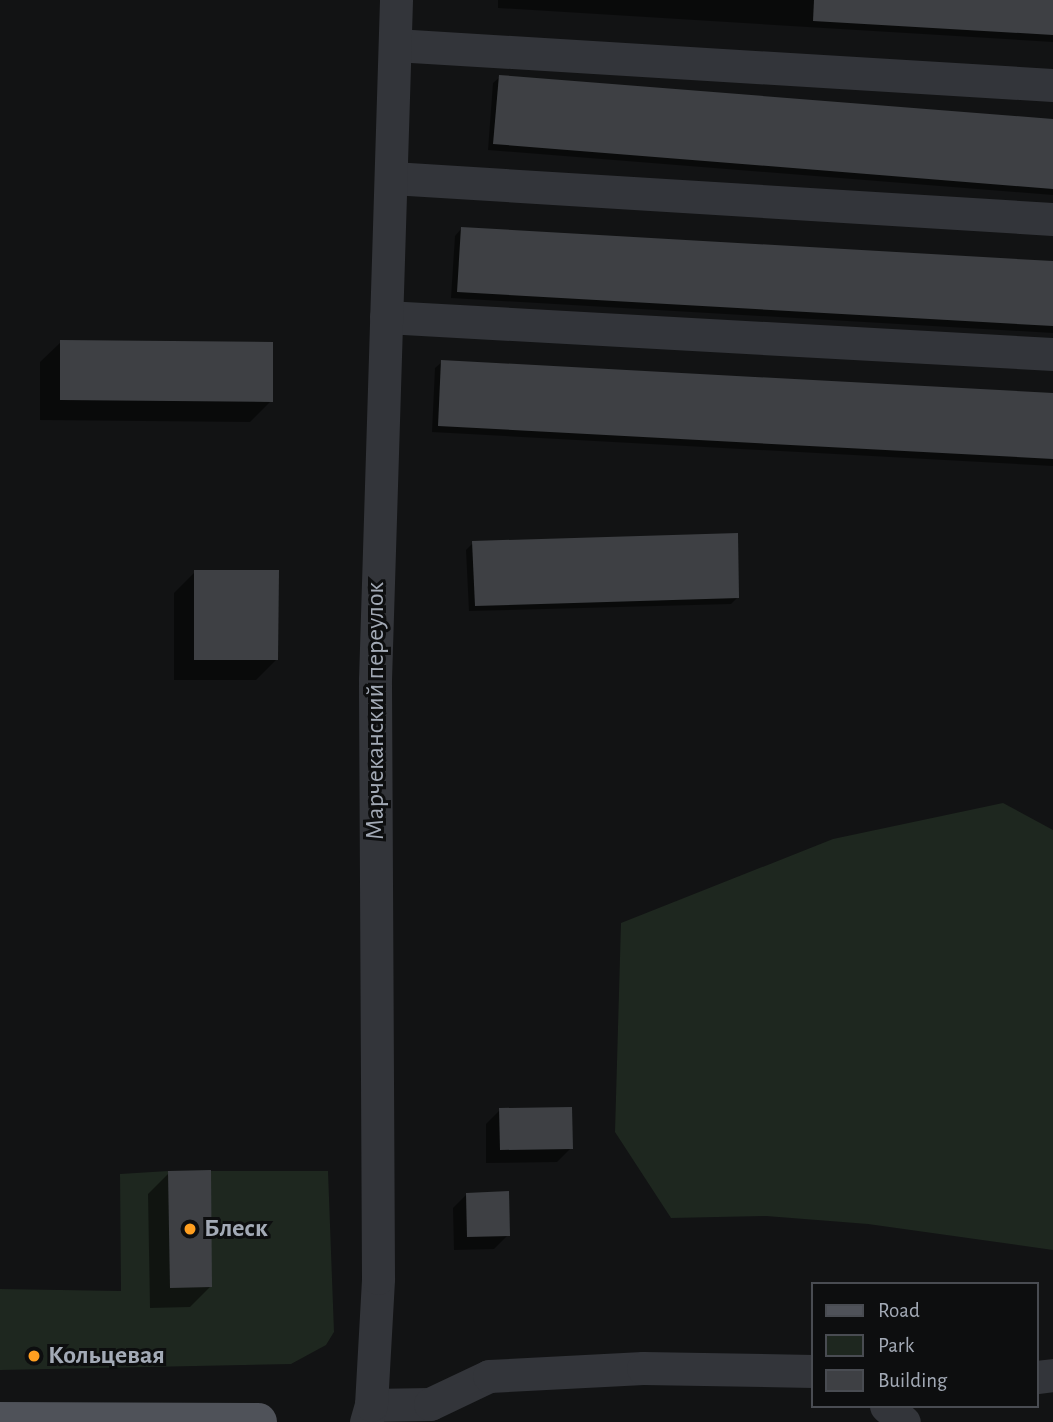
<!DOCTYPE html>
<html>
<head>
<meta charset="utf-8">
<style>
  body { margin:0 }
  #map { position:relative; width:1053px; height:1422px; overflow:hidden; background:#121314; font-family:"Alegreya Sans",sans-serif }
  div>[style] { position:absolute }
  .green>* { inset:0; background:#1e271f }
  .shadow>* { inset:0; background:#0007 }
  .building>* { inset:0; background:#3e4044 }
  .minor>* { height:33px; margin:-16.5px; padding:0 16.5px; transform-origin:16.5px; border-radius:16.5px; background:#33353a }
  .major>* { height:38px; margin:-19px; padding:0 19px; transform-origin:19px; border-radius:19px; background:#4f5259 }
  .dots>* { width:19px; height:19px; translate:-50% -50%; box-sizing:border-box; border:4px solid #0d0e0f; border-radius:50% }
  span { translate:-50% -50%; white-space:nowrap; text-align:center; line-height:1.15; -webkit-text-stroke:6px #0d0e0f; paint-order:stroke }
  .street-label { font-size:26px; color:#a3aab6 }
  .poi-label { font-size:26px; color:#a3aab6; font-weight:700 }
  .left { translate:0 -50%; text-align:left }
  .legend { position:absolute; left:811px; top:1282px; width:228px; height:126px; box-sizing:border-box; background:#0d0e0f; border:2px solid #494c52; margin:0; padding:9px 12px; list-style:none; font-size:21px; color:#a3aab6 }
  .legend li { display:flex; align-items:center; gap:14px; height:35px }
  .legend b { width:35px; border:2px solid #494c52 }
</style>
</head>
<body>
<div id="map">
  <div class="green">
    <i style="clip-path:polygon(1003px 803px,1053px 830px,1053px 1250px,868px 1224px,766px 1216px,671px 1218px,615px 1132px,621px 923px,833px 839px)"></i>
    <i style="clip-path:polygon(168px 1171px,328px 1171px,334px 1332px,326px 1345px,291px 1364px,0 1370px,0 1289px,121px 1291px,120px 1174px)"></i>
  </div>
  <div class="shadow">
    <i style="clip-path:polygon(498px 0,1053px 0,1053px 42px,498px 8px)"></i>
    <i style="clip-path:polygon(500px 77px,1053px 121px,1053px 195px,488px 150px,493px 83px)"></i>
    <i style="clip-path:polygon(461px 229px,1053px 263px,1053px 333px,451px 298px,455px 236px)"></i>
    <i style="clip-path:polygon(61px 342px,271px 401px,250px 422px,40px 420px,40px 362px)"></i>
    <i style="clip-path:polygon(442px 362px,1053px 395px,1053px 466px,432px 432px,435px 368px)"></i>
    <i style="clip-path:polygon(473px 543px,738px 597px,731px 604px,469px 611px,466px 550px)"></i>
    <i style="clip-path:polygon(195px 572px,276px 660px,256px 680px,174px 680px,174px 593px)"></i>
    <i style="clip-path:polygon(500px 1110px,571px 1148px,557px 1162px,486px 1163px,486px 1124px)"></i>
    <i style="clip-path:polygon(169px 1173px,211px 1286px,190px 1307px,150px 1308px,148px 1194px)"></i>
    <i style="clip-path:polygon(467px 1194px,508px 1235px,494px 1249px,454px 1250px,453px 1208px)"></i>
  </div>
  <div class="building">
    <i style="clip-path:polygon(814px 0,1053px 0,1053px 35px,813px 21px)"></i>
    <i style="clip-path:polygon(499px 75px,1053px 119px,1053px 189px,493px 144px)"></i>
    <i style="clip-path:polygon(461px 227px,1053px 261px,1053px 326px,457px 292px)"></i>
    <i style="clip-path:polygon(60px 340px,273px 342px,273px 402px,60px 400px)"></i>
    <i style="clip-path:polygon(441px 360px,1053px 393px,1053px 459px,438px 426px)"></i>
    <i style="clip-path:polygon(738px 533px,739px 598px,475px 606px,472px 541px)"></i>
    <i style="clip-path:polygon(194px 570px,279px 570px,278px 660px,194px 660px)"></i>
    <i style="clip-path:polygon(572px 1107px,573px 1149px,500px 1150px,499px 1108px)"></i>
    <i style="clip-path:polygon(211px 1170px,212px 1287px,170px 1288px,168px 1171px)"></i>
    <i style="clip-path:polygon(509px 1191px,510px 1236px,467px 1237px,466px 1193px)"></i>
  </div>
  <div class="minor">
    <i style="left:395px;top:45px;width:659px;rotate:3.48deg"></i>
    <i style="left:392px;top:178px;width:662px;rotate:3.55deg"></i>
    <i style="left:386px;top:317px;width:668px;rotate:3.18deg"></i>
    <i style="left:1037px;top:1377px;width:16px;rotate:-7deg"></i>
    <i style="left:371px;top:1405px;width:59px;rotate:-1deg"></i>
    <i style="left:430px;top:1404px;width:65px;rotate:-25.4deg"></i>
    <i style="left:489px;top:1376px;width:154px;rotate:-3deg"></i>
    <i style="left:643px;top:1368px;width:170px;rotate:1deg"></i>
    <i style="left:886px;top:1406px;width:24px;rotate:42deg"></i>
    <i style="left:366px;top:1422px;width:18px;rotate:-74deg"></i>
    <i style="left:371px;top:1405px;width:127px;rotate:-86.8deg"></i>
    <i style="left:378px;top:1278px;width:598px;rotate:-90.29deg"></i>
    <i style="left:375px;top:680px;width:680px;rotate:-88.23deg"></i>
  </div>
  <div class="major">
    <i style="left:0;top:1421px;width:258px;rotate:0.2deg"></i>
  </div>
  <div class="dots">
    <i style="left:190px;top:1229px;background:#ff9f20"></i>
    <i style="left:34px;top:1356px;background:#ff9f20"></i>
  </div>
  <div class="street-label">
    <span style="left:376px;top:711px;rotate:-90deg">Марчеканский переулок</span>
  </div>
  <div class="poi-label">
    <span class="left" style="left:204px;top:1229px">Блеск</span>
    <span class="left" style="left:48px;top:1356px">Кольцевая</span>
  </div>
  <ul class="legend">
  <li><b style="height:9px;background:#4f5259"></b>Road</li>
  <li><b style="height:19px;background:#1e271f"></b>Park</li>
  <li><b style="height:19px;background:#3e4044"></b>Building</li>
  </ul>
</div>
</body>
</html>
